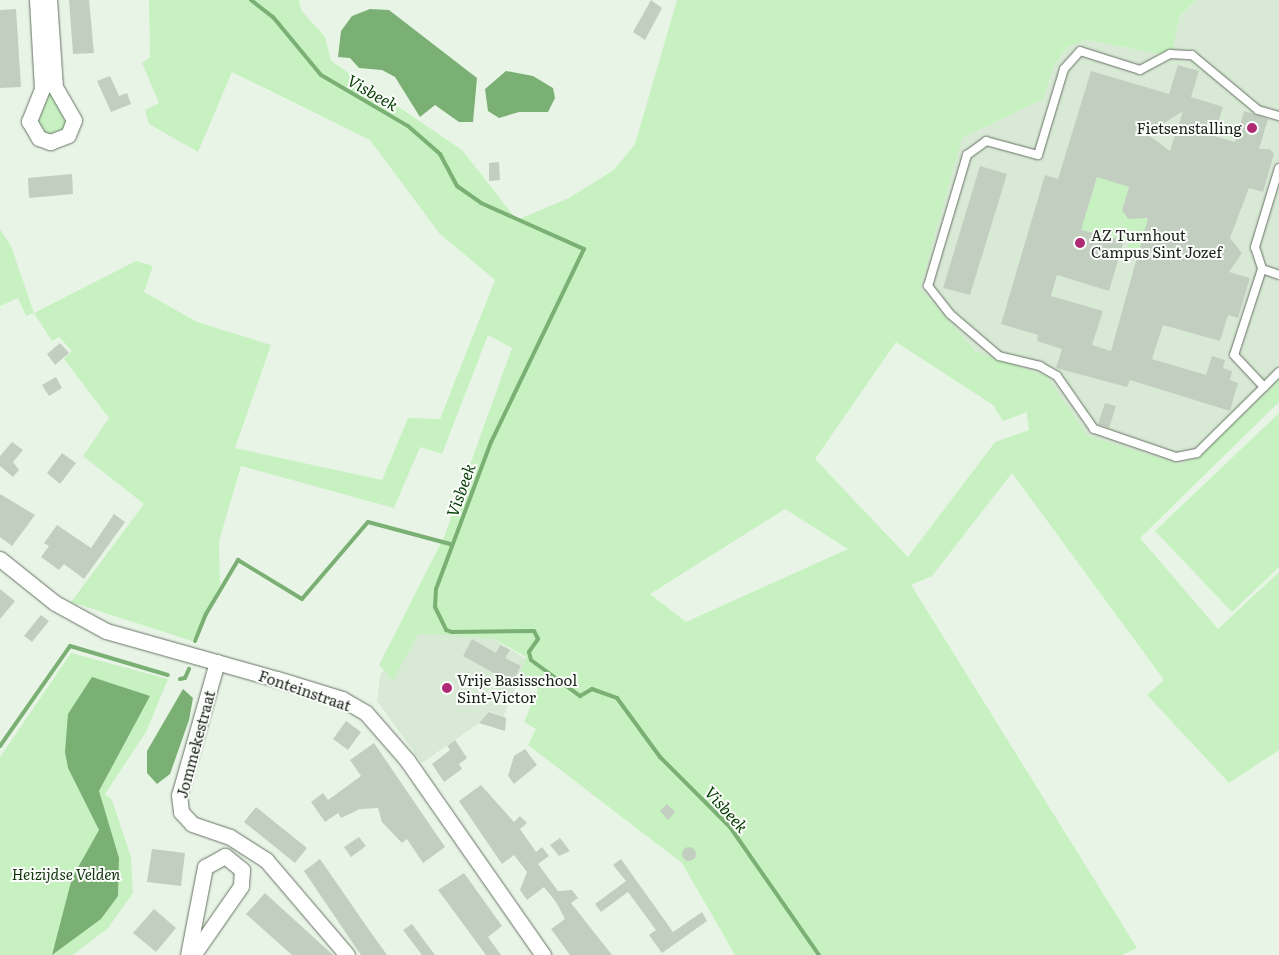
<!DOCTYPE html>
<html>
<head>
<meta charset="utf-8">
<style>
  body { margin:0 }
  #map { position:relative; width:1279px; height:955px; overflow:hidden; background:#e8f5e6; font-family:Literata,serif }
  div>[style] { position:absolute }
  .built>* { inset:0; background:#d8ead5 }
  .green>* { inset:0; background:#c7f1c1 }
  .water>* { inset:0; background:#7bb074 }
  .stream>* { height:4px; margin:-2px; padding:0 2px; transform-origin:2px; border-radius:2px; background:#7bb074 }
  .building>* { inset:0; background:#c2cfc0 }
  .round { border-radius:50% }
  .roads { filter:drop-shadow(0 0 1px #677265) drop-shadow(0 0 1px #677265) }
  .lane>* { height:8px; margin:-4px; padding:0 4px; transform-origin:4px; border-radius:4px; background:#fff }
  .street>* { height:15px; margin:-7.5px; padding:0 7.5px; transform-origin:7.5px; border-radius:7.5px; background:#fff }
  .dots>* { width:14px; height:14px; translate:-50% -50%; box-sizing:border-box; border:2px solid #fcfefb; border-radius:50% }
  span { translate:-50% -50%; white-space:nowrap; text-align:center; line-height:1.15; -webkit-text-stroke:4px #fcfefb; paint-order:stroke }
  .poi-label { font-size:15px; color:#1c211c }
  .right { translate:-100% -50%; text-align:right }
  .left { translate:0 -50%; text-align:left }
  .street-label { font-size:15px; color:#1c211c }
  .park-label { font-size:15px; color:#0f340b; font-style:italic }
  .water-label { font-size:16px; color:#023b00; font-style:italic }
</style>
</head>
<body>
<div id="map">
  <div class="built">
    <i style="clip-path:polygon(1196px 0,1279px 0,1279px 402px,1173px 505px,1029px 430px,1027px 412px,841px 197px,1042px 99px,1054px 66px,1067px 47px,1087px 40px,1171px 56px,1180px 16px)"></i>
    <i style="clip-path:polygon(427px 593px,446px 635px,482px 631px,527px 660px,503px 717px,490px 711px,486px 718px,422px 763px,377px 701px,380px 676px)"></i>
  </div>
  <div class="green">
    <i style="clip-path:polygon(evenodd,149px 0,299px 0,301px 10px,325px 37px,331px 61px,462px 150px,517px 220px,569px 198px,614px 170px,635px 144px,677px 0,1196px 0,1180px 16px,1171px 56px,1087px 40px,1067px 47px,1054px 66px,1043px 99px,962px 138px,920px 288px,975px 351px,1047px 377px,1088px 436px,1179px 464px,1198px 458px,1279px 380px,1279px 402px,1140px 538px,1218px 629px,1279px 572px,1279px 750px,1229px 783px,1147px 695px,1164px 680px,1012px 473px,932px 576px,911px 585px,1137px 948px,1122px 955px,735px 955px,682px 863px,528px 745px,536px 729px,524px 722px,538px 689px,518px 679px,526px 657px,495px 639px,419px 633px,393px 680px,379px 665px,444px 537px,512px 348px,488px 335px,442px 454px,420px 447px,394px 508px,241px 466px,219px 541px,220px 585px,192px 641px,71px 602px,144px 504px,83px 456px,109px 418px,64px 359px,72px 351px,59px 337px,52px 341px,34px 313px,26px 316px,18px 298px,0 306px,0 229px,11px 246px,34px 313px,136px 261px,153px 266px,144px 292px,197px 322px,271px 345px,235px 448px,382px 480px,408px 418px,440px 419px,495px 280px,439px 233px,370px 140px,232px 72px,198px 152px,149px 124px,145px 110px,159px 103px,142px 63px,150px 57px,149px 0,896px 342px,993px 405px,1003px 421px,1027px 412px,1029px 430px,995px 442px,908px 557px,815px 459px,896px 342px,149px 0,785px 509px,848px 549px,686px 622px,650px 594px,785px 509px)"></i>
    <i style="clip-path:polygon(47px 90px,52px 90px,68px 123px,56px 137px,38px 131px,36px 112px)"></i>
    <i style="clip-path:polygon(1097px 177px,1129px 186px,1122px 210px,1128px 219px,1149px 213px,1140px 252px,1128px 248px,1129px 241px,1072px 227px,1086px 214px)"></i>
    <i style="clip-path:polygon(1279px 413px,1279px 567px,1232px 612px,1155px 531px)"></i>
    <i style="clip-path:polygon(71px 653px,168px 679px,146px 732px,105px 794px,112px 800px,131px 857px,133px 893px,108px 928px,73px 955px,0 955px,0 757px)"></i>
  </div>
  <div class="water">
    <i style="clip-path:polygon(370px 9px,389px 10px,477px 78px,473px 122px,459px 122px,435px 105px,420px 117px,395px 77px,382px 70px,359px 68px,350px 58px,338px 57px,341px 31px,352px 16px)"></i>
    <i style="clip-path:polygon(506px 71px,533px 76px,553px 88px,555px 98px,548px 112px,519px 112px,499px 118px,488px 111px,485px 89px)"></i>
    <i style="clip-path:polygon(92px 677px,150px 696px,99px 791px,119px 858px,118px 896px,101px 919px,52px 955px,72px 878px,99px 830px,68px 768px,65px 752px,68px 714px)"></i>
    <i style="clip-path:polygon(183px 689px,193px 698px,189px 720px,170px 774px,157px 784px,147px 773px,147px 751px)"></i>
  </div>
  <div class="stream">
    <i style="left:251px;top:0;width:28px;rotate:38deg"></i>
    <i style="left:273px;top:17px;width:75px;rotate:50.4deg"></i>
    <i style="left:321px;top:75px;width:101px;rotate:30.4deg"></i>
    <i style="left:408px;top:126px;width:43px;rotate:41.2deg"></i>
    <i style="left:440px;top:154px;width:36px;rotate:62deg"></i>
    <i style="left:457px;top:186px;width:29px;rotate:35deg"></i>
    <i style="left:481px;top:203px;width:113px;rotate:24.1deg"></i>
    <i style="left:584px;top:249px;width:214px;rotate:115.7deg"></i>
    <i style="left:491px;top:442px;width:157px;rotate:110.5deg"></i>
    <i style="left:436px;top:589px;width:18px;rotate:93deg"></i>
    <i style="left:435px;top:607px;width:25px;rotate:64deg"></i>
    <i style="left:446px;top:630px;width:6px;rotate:18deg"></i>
    <i style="left:452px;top:632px;width:82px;rotate:-0.7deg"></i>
    <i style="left:534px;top:631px;width:9px;rotate:63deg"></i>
    <i style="left:538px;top:639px;width:16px;rotate:125deg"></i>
    <i style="left:529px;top:652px;width:8px;rotate:76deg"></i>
    <i style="left:531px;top:660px;width:61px;rotate:36.3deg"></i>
    <i style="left:580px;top:696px;width:14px;rotate:-30deg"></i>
    <i style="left:592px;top:689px;width:27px;rotate:20deg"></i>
    <i style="left:617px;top:698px;width:73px;rotate:53.9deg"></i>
    <i style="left:660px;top:757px;width:99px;rotate:45deg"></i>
    <i style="left:730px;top:827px;width:156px;rotate:55.2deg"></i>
    <i style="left:195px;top:641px;width:29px;rotate:-68deg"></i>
    <i style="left:206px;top:614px;width:63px;rotate:-59.3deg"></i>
    <i style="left:238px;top:560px;width:75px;rotate:31.4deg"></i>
    <i style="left:302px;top:599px;width:101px;rotate:-49.4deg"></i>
    <i style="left:368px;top:522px;width:85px;rotate:15deg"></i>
    <i style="left:180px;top:679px;width:5px;rotate:-11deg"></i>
    <i style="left:185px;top:678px;width:10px;rotate:-66deg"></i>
    <i style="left:0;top:746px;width:122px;rotate:-55deg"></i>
    <i style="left:70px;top:646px;width:102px;rotate:16.5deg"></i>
  </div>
  <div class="building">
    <i style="clip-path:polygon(69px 0,89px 0,94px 53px,73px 54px)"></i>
    <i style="clip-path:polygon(651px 0,662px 8px,645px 40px,633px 32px)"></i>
    <i style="clip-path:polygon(16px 9px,21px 87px,0 88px,0 10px)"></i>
    <i style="clip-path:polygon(evenodd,1178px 65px,1199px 71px,1191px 97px,1223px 107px,1214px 136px,1235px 142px,1244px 111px,1254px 114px,1268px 119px,1259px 149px,1270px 149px,1274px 154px,1263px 192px,1249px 188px,1230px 238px,1242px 253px,1229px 272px,1250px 278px,1238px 318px,1228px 315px,1220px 341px,1163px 325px,1152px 359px,1206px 375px,1212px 356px,1225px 360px,1223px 368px,1232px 371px,1230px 380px,1238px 383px,1230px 411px,1130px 380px,1127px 387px,1056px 368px,1062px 349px,1037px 341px,1038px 335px,1001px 324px,1045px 175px,1058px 179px,1091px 71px,1169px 94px,1178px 65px,1183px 111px,1170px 151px,1147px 134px,1183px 111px,1178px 65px,1097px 177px,1129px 187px,1122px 210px,1128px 219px,1148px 218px,1111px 351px,1092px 345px,1103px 311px,1051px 296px,1057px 275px,1109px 291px,1124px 240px,1081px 230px,1097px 177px)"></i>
    <i style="clip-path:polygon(110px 76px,119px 96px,127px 93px,131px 104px,111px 112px,97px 81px)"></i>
    <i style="clip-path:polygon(499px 162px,500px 180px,489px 181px,489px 163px)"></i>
    <i style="clip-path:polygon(980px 166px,1007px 174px,970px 295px,943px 288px)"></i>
    <i style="clip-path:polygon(72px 174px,73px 194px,29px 198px,28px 178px)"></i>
    <i style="clip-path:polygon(60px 343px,69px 353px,55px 365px,47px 354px)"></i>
    <i style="clip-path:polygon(56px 377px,62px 388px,49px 396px,42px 385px)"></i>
    <i style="clip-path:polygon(1105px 403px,1116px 406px,1109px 428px,1098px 424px)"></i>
    <i style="clip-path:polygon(12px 442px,23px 450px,13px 462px,19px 470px,13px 477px,0 466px,0 456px)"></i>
    <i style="clip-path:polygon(62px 453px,76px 463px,60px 484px,47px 473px)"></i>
    <i style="clip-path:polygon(0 494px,35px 515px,12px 546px,0 537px)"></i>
    <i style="clip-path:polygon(114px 514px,125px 522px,84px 579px,64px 564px,59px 570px,41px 557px,49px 546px,44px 543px,57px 525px,91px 548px)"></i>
    <i style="clip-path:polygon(0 589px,15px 601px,0 619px)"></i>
    <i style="clip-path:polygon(41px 615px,49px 621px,32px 642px,24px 636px)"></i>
    <i style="clip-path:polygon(472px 639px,496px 653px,500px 645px,510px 650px,505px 658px,521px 666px,512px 683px,463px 656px)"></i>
    <i style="clip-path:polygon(489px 712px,506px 718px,505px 731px,479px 723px)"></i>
    <i style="clip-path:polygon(346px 721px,361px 732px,348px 750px,333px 739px)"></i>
    <i style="clip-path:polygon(455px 740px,467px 758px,459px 764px,462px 769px,444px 782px,432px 764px,450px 750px,447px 746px)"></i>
    <i style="clip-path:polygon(374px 743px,445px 847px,423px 863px,407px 839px,402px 843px,382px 822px,378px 808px,360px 809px,341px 818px,338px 813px,325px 822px,311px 802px,323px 793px,328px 800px,361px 776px,350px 760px)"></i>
    <i style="clip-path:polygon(525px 749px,537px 765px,514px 784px,508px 776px,514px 756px)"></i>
    <i style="clip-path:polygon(481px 785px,514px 822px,520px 816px,527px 823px,520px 829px,536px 852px,542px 847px,549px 856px,538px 864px,558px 891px,572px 890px,578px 898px,571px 903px,612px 955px,570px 955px,551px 929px,565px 919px,556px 902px,544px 887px,527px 900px,520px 890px,527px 872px,514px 855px,502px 864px,459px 801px)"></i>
    <i style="clip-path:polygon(667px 804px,675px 812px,668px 820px,660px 811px)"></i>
    <i style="clip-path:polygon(256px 807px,307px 848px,295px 863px,244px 822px)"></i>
    <i style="clip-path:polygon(359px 837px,366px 846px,351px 857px,344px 847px)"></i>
    <i style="clip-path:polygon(560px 838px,570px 851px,559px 856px,550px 845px)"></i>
    <i class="round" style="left:682px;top:847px;width:14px;height:14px"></i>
    <i style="clip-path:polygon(152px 849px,185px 853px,181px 886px,147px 882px)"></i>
    <i style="clip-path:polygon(320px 859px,367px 927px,387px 955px,361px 955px,350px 939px,304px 871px)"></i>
    <i style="clip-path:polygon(621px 859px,673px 932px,702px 912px,707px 921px,662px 953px,649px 935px,656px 930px,628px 892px,601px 912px,595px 904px,626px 881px,613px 865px)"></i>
    <i style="clip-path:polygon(464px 873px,502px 926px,488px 937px,501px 955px,486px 955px,438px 890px)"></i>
    <i style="clip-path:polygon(265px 893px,333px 955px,292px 955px,246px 914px)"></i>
    <i style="clip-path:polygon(154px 909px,176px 928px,156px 952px,133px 933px)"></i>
    <i style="clip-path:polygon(412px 924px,423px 939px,435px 955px,422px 955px,403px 930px)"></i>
  </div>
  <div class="roads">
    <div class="lane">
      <i style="left:1279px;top:168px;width:83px;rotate:106.9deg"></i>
      <i style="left:1255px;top:247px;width:23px;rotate:72deg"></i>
      <i style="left:1262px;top:269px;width:18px;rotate:19deg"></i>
      <i style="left:1262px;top:269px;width:90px;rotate:108deg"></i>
      <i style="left:1234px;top:355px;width:44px;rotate:46.8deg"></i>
      <i style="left:1264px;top:387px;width:94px;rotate:135.4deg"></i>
      <i style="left:1197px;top:453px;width:21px;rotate:169deg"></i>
      <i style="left:1176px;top:457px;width:87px;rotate:-161.1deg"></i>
      <i style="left:1094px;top:429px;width:65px;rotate:-124.9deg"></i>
      <i style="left:1057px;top:376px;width:20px;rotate:-150deg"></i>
      <i style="left:1040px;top:366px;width:42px;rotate:-166.3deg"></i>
      <i style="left:999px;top:356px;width:65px;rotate:-139.4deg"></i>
      <i style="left:950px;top:314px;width:36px;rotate:-128deg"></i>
      <i style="left:928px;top:286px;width:137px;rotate:-73.4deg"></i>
      <i style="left:967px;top:155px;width:24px;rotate:-36deg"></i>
      <i style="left:986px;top:141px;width:54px;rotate:15.1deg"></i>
      <i style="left:1038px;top:155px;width:90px;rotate:-73.2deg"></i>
      <i style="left:1064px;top:69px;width:24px;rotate:-48deg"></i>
      <i style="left:1080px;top:51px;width:63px;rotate:17.6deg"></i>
      <i style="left:1140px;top:70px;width:34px;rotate:-28deg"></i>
      <i style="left:1170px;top:54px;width:22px;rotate:3deg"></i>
      <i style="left:1192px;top:55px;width:86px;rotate:39.8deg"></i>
      <i style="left:1258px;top:110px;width:22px;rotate:16deg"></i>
      <i style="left:1264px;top:387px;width:21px;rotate:-45deg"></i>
    </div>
    <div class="street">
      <i style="left:37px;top:0;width:89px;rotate:86.8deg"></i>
      <i style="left:42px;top:89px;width:35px;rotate:112deg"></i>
      <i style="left:29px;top:121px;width:20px;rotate:60deg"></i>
      <i style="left:39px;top:138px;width:12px;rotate:20deg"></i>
      <i style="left:50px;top:142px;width:19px;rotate:-21deg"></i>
      <i style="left:68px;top:135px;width:16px;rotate:-68deg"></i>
      <i style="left:74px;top:120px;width:38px;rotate:-120deg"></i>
      <i style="left:55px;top:87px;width:87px;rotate:-93.9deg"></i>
      <i style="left:0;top:559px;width:70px;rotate:38.7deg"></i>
      <i style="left:55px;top:603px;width:58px;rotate:28.8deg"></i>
      <i style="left:106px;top:631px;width:178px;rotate:15.7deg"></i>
      <i style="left:277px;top:679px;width:68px;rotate:17.1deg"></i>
      <i style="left:342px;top:699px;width:28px;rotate:30deg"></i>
      <i style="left:366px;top:713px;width:62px;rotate:48.9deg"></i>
      <i style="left:407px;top:760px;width:238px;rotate:55.1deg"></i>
      <i style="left:217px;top:662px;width:138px;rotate:105.9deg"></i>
      <i style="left:179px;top:795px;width:17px;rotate:83deg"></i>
      <i style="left:181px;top:812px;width:16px;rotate:47deg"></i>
      <i style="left:192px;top:824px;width:40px;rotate:18.9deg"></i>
      <i style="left:230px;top:837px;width:43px;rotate:32.6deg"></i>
      <i style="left:266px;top:860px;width:125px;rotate:49.5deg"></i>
      <i style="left:188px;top:955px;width:90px;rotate:-79.1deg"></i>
      <i style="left:205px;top:867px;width:23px;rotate:-29deg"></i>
      <i style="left:225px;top:856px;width:22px;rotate:39deg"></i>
      <i style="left:242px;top:870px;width:16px;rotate:94deg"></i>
      <i style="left:241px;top:886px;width:84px;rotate:124.8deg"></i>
    </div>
  </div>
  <div class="dots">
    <i style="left:1252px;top:128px;background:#ae2b74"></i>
    <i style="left:1080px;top:243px;background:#ae2b74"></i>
    <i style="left:447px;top:688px;background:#ae2b74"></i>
  </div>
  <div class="poi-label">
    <span class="right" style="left:1242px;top:128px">Fietsenstalling</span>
    <span class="left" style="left:1091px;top:243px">AZ Turnhout<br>Campus Sint Jozef</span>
    <span class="left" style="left:457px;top:688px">Vrije Basisschool<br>Sint-Victor</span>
  </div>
  <div class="street-label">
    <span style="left:305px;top:690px;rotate:19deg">Fonteinstraat</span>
    <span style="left:195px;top:744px;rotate:-75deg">Jommekestraat</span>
  </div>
  <div class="park-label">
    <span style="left:66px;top:874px">Heizijdse Velden</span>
  </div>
  <div class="water-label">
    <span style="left:373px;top:92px;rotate:30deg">Visbeek</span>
    <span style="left:460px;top:490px;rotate:-70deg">Visbeek</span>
    <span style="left:727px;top:809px;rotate:48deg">Visbeek</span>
  </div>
</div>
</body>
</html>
